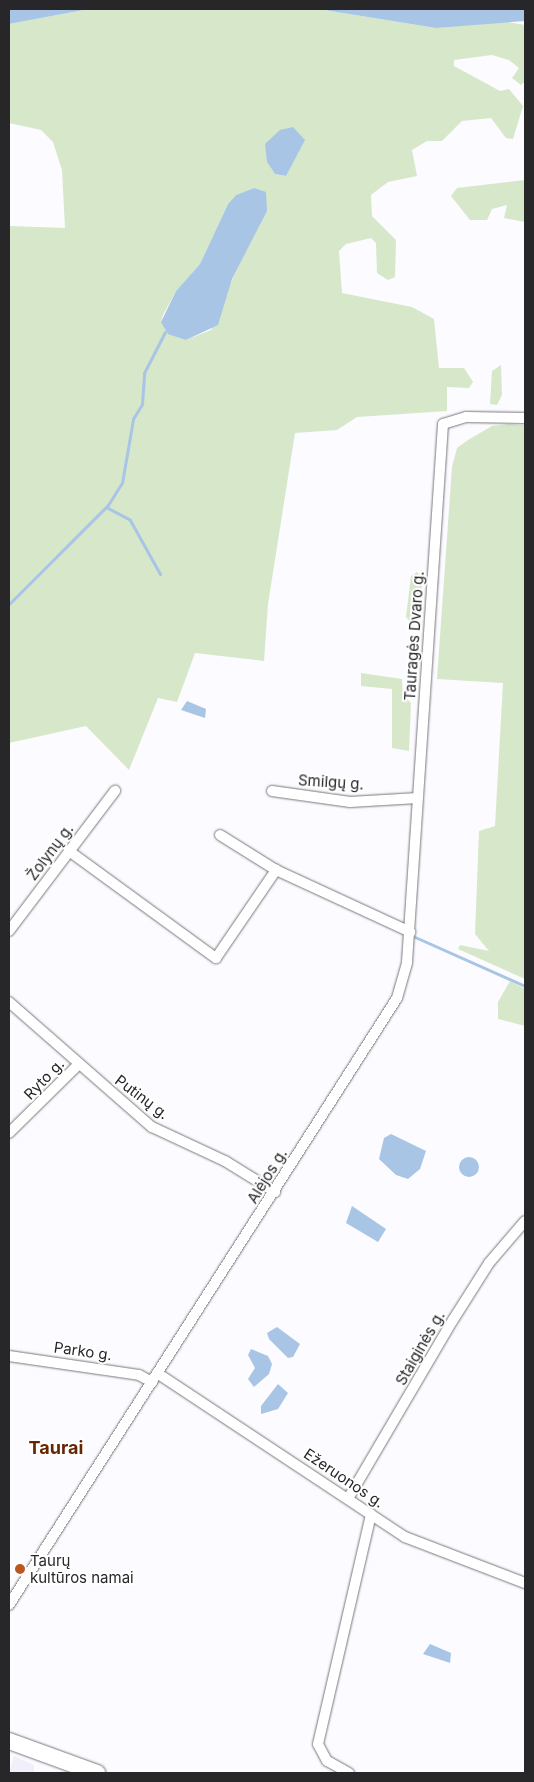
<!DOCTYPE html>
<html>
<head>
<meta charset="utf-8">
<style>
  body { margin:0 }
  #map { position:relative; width:534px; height:1782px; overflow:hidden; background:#fcfbff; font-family:Inter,sans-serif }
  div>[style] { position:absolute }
  .built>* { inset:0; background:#f1effa }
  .green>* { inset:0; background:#d6e8c9 }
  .water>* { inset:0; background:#a8c5e5 }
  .round { border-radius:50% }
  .stream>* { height:3px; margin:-1.5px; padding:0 1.5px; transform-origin:1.5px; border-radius:1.5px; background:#a8c5e5 }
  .roads { filter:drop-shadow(0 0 1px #78777a) drop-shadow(0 0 1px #78777a) }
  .minor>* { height:10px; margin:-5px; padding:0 5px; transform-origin:5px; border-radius:5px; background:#fff }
  .trunk>* { height:16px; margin:-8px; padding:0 8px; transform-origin:8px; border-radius:8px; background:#fff }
  .dots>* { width:14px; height:14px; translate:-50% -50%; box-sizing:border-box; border:2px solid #fff; border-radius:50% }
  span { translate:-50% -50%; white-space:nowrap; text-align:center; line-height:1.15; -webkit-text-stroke:4px #fff; paint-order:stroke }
  .street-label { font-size:15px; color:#272628 }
  .poi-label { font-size:15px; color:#272628 }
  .left { translate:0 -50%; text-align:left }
  .quarter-label { font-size:18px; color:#652703; font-weight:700 }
  .frame { position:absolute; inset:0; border:10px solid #272628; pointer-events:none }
</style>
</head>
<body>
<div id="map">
  <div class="built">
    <i style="clip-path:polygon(14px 1756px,34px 1765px,34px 1773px,9px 1773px)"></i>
  </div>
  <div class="green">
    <i style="clip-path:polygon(evenodd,89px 9px,318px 9px,436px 28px,503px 21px,525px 25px,525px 82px,521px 85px,512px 78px,519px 68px,509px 60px,492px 55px,454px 60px,454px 66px,500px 91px,509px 89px,523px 106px,513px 139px,506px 138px,491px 118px,462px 121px,442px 141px,427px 141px,412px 150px,417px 176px,388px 182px,371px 195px,372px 216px,396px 240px,395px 277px,388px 280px,377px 273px,376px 243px,371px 238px,346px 244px,339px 251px,342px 293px,412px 307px,434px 319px,439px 368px,464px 368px,473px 382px,469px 388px,447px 387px,447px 411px,357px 417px,337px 430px,295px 433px,268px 604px,264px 661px,195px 653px,177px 702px,158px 698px,129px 770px,86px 726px,9px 743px,9px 226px,65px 228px,62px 170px,53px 142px,41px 130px,9px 123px,9px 24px,89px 9px,298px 149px,286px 176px,275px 174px,267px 162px,298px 149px,89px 9px,254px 188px,267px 211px,254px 228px,211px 330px,186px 340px,161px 322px,163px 315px,176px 291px,200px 264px,228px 204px,236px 195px,254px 188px)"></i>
    <i style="clip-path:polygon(525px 180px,525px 222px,504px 218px,507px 205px,492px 209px,487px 220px,470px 220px,451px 196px,457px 188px)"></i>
    <i style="clip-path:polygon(501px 365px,502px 395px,497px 405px,490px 404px,492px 371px)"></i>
    <i style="clip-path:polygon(509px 424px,525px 425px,525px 979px,458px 949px,460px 945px,489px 951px,475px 934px,479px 831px,495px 826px,503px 683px,437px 679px,452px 467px,457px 448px,468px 440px,492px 426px)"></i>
    <i style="clip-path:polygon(417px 572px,423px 579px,418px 620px,411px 623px,406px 617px,411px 576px)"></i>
    <i style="clip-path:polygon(361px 673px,402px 679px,403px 695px,411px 703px,409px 751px,392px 748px,392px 689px,361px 686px)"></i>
    <i style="clip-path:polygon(510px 981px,525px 989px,525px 1026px,498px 1019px,498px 1002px)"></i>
  </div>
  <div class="water">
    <i style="clip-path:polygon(9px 9px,89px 9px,9px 24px)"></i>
    <i style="clip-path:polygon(318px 9px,525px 9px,525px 21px,436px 28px)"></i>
    <i style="clip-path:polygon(293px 127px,305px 140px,286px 176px,275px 174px,267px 162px,265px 144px,280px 130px)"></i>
    <i style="clip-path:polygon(254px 188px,266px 192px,267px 211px,232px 279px,218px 325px,186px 340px,168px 334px,161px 322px,176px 291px,200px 264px,228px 204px,236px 195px)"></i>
    <i style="clip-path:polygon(187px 701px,206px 709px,205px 718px,181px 710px)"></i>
    <i style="clip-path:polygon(391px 1134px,426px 1151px,420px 1169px,408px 1179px,396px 1175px,379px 1159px,384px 1138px)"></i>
    <i class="round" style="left:459px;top:1157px;width:20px;height:20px"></i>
    <i style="clip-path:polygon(352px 1206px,386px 1229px,378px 1242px,346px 1223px)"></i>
    <i style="clip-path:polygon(277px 1327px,300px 1344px,293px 1357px,288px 1358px,269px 1339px,267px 1333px)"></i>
    <i style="clip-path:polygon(251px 1349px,268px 1356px,272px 1364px,269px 1374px,254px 1387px,248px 1379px,255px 1368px,248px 1355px)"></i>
    <i style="clip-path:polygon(278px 1384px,288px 1393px,278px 1409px,261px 1414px,261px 1406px)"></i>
    <i style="clip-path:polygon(430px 1644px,451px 1653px,450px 1663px,423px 1654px)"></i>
  </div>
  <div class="stream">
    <i style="left:106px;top:507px;width:27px;rotate:28deg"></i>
    <i style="left:130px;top:520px;width:62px;rotate:60.9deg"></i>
    <i style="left:9px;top:604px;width:140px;rotate:-45deg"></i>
    <i style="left:108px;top:505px;width:26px;rotate:-58deg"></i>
    <i style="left:122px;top:483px;width:65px;rotate:-80.2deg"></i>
    <i style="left:133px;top:419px;width:17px;rotate:-59deg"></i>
    <i style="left:142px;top:404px;width:31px;rotate:-86deg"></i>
    <i style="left:144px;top:373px;width:46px;rotate:-62.9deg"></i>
    <i style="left:415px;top:937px;width:120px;rotate:24deg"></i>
  </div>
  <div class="roads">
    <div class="minor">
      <i style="left:272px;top:791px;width:79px;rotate:8deg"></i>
      <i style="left:350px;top:802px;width:68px;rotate:-3.4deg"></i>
      <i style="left:220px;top:835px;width:66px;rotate:32deg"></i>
      <i style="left:276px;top:870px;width:148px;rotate:24.8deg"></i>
      <i style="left:69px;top:851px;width:182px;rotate:36.1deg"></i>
      <i style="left:216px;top:958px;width:107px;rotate:-55.7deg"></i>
      <i style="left:9px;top:931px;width:176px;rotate:-52.9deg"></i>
      <i style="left:9px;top:1002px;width:190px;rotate:41.2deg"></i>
      <i style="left:152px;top:1127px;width:81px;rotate:25deg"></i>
      <i style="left:225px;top:1161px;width:59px;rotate:31.8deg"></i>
      <i style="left:9px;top:1133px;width:97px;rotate:-44.6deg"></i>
      <i style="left:9px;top:1356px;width:131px;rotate:8.3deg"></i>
      <i style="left:139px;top:1375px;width:15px;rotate:28deg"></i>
      <i style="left:157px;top:1373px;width:297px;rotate:33.5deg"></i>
      <i style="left:405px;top:1537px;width:129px;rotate:21deg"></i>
      <i style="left:349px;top:1497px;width:205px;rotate:-59.6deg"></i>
      <i style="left:453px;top:1320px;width:67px;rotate:-57.7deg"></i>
      <i style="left:489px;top:1263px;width:55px;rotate:-49.4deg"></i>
      <i style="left:9px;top:1605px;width:720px;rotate:-57.41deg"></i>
      <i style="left:397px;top:998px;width:37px;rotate:-74deg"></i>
      <i style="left:407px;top:962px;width:539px;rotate:-86.17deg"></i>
      <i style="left:443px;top:424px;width:24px;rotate:-17deg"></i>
      <i style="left:466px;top:417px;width:59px;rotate:1deg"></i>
      <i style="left:349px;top:1773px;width:25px;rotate:-151deg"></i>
      <i style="left:327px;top:1761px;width:19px;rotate:-118deg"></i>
      <i style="left:318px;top:1744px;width:236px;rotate:-77deg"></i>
    </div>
    <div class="trunk">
      <i style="left:9px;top:1741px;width:94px;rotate:20deg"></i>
    </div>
  </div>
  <div class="dots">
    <i style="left:20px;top:1569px;background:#bb5723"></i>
  </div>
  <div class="street-label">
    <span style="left:414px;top:636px;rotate:-86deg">Tauragės Dvaro g.</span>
    <span style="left:331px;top:782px;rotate:4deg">Smilgų g.</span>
    <span style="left:50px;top:852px;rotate:-53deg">Žolynų g.</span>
    <span style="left:44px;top:1079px;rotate:-46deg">Ryto g.</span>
    <span style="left:142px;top:1097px;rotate:37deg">Putinų g.</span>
    <span style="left:267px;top:1176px;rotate:-58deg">Alėjos g.</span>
    <span style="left:420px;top:1348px;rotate:-60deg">Staiginės g.</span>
    <span style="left:83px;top:1351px;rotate:8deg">Parko g.</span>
    <span style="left:344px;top:1478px;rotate:34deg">Ežeruonos g.</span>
  </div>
  <div class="poi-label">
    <span class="left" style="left:30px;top:1569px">Taurų<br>kultūros namai</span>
  </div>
  <div class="quarter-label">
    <span style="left:56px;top:1448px">Taurai</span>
  </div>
  <div class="frame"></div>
</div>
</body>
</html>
